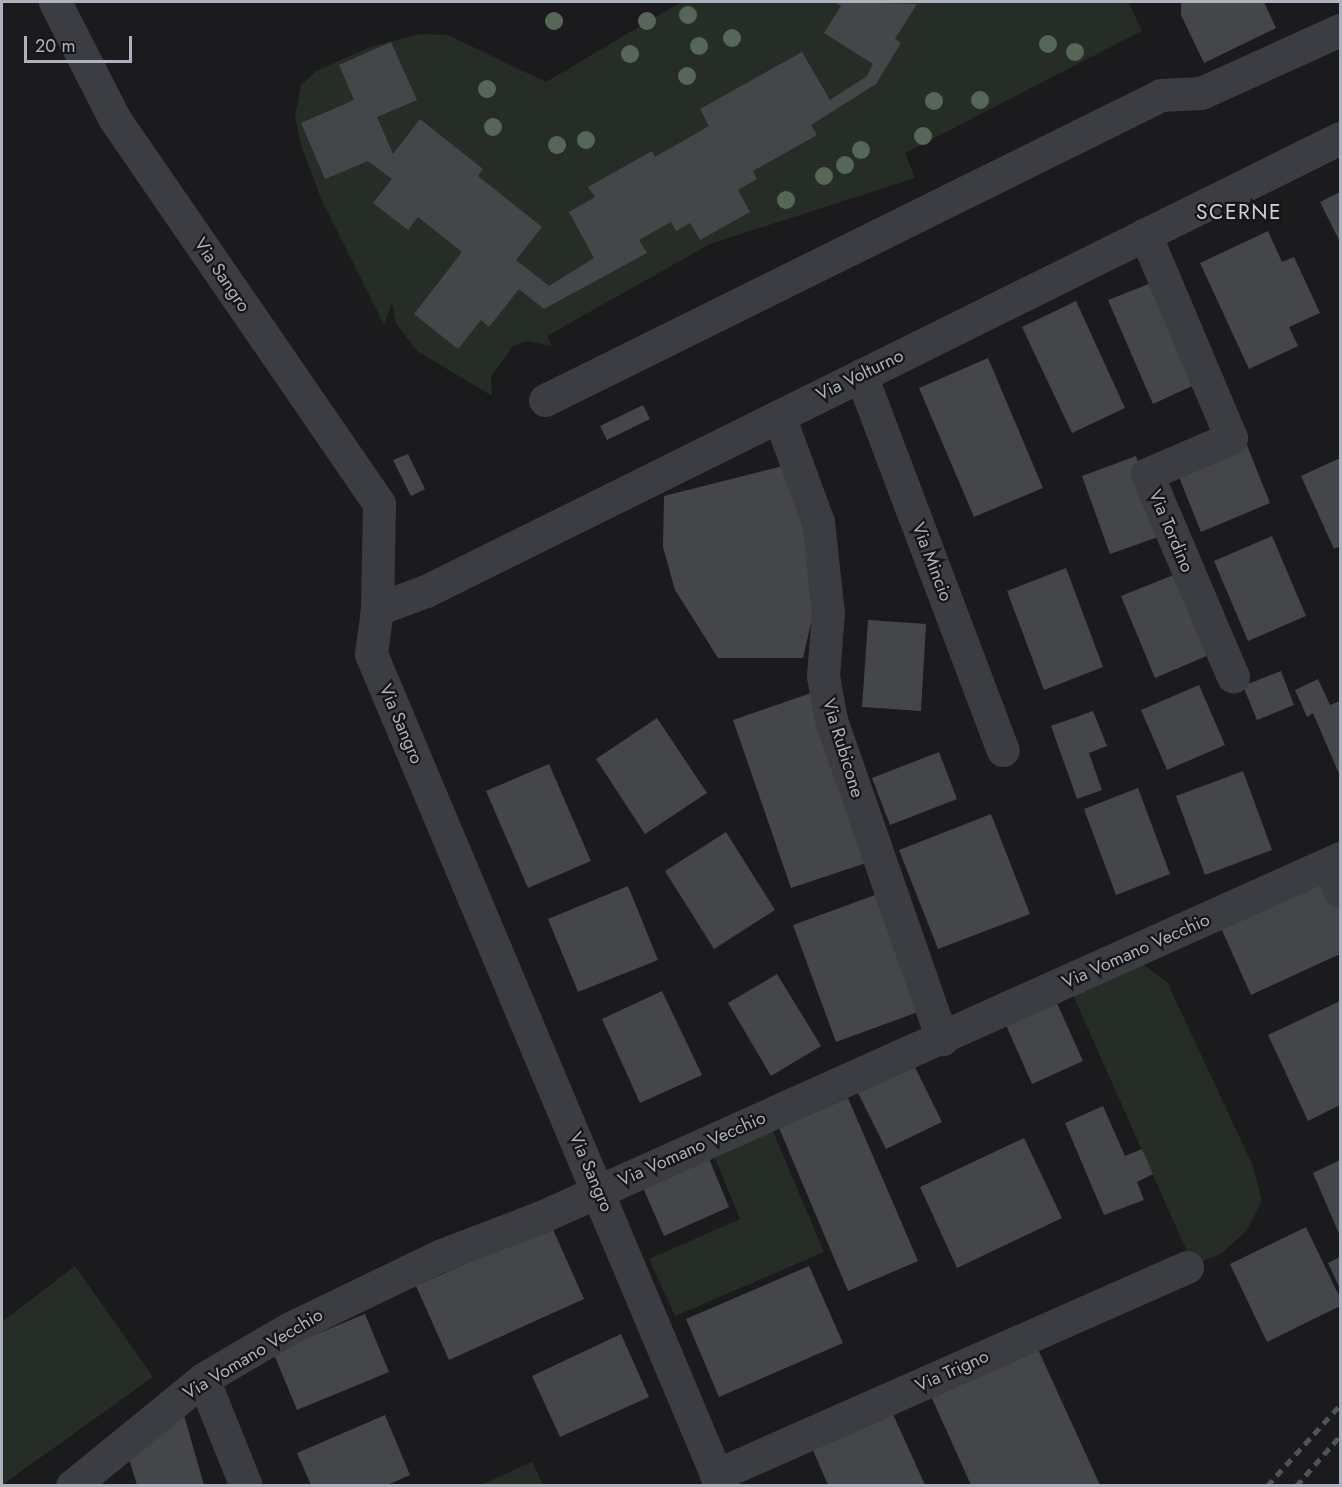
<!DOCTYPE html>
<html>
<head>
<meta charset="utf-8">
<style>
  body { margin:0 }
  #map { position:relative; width:1342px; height:1487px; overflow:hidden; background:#1b1b1d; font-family:Jost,sans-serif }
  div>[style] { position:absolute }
  .green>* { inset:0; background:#252d26 }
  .building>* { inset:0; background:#45464a }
  .minor>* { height:33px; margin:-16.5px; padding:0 16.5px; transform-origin:16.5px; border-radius:16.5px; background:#3c3d42 }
  .rail>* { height:4.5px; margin-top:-2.25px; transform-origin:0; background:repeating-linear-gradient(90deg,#515359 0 8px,transparent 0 14px) }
  .trees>* { width:18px; height:18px; margin:-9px; border-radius:50%; background:#566758 }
  span { translate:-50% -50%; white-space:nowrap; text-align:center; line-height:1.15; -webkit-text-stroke:4.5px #161618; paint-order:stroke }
  .street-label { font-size:18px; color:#aeb2bc }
  .quarter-label { font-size:21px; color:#cfd1d8; letter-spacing:1.5px }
  .frame { position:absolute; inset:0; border:3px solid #aeb2bc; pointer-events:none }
  .scale { position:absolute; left:24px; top:36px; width:108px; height:27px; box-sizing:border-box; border:3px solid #aeb2bc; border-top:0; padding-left:8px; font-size:18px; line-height:21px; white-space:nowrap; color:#aeb2bc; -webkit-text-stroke:4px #161618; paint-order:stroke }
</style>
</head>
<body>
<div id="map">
  <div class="green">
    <i style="clip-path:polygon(681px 2px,1128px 2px,1142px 31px,905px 153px,915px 178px,710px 244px,547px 336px,552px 346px,527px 341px,512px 347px,491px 377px,492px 396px,417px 351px,396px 323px,392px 303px,384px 325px,322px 201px,301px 145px,295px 117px,301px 85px,316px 71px,373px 46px,420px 34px,448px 35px,546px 82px)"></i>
    <i style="clip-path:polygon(1132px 956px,1167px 982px,1253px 1166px,1262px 1201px,1246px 1231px,1221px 1254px,1193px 1265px,1069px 986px)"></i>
    <i style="clip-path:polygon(769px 1122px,824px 1252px,675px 1316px,649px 1259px,740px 1219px,711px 1148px)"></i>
    <i style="clip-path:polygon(75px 1266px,153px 1377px,2px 1485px,2px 1322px)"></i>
    <i style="clip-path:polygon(532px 1462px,543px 1485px,480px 1485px,481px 1485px)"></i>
  </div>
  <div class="building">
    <i style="clip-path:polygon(835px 2px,917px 4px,895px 39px,901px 43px,876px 84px,811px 125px,817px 135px,753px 171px,757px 179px,738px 190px,750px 212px,700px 240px,690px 223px,676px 231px,671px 222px,639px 240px,647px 253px,544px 309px,519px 289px,489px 327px,481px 320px,458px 349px,414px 314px,462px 252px,418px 217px,408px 230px,373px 203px,392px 179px,368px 161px,325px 179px,301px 123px,354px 100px,339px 65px,391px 42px,417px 100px,377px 117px,393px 154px,420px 119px,483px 169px,478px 176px,542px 227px,516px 260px,549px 286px,594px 258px,569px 212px,595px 197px,588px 187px,652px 151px,655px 157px,709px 126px,700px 109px,802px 52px,830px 100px,867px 76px,873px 64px,824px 33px,841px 6px)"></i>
    <i style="clip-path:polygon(1181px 2px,1264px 2px,1276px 28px,1204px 63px,1181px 15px)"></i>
    <i style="clip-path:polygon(1340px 192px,1340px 242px,1320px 202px)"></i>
    <i style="clip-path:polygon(1268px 231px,1282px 262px,1294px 257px,1320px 313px,1289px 327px,1298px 346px,1249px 369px,1200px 263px)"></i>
    <i style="clip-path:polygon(1159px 280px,1203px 381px,1153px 404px,1108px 300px)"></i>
    <i style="clip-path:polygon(1076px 301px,1125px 408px,1072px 433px,1022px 327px)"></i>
    <i style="clip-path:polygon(988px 358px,1043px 488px,974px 517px,919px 388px)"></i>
    <i style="clip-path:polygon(643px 405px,650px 419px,607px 440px,600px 426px)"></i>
    <i style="clip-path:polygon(1246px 443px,1270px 503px,1201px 532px,1177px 472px)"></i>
    <i style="clip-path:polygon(408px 454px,425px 489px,411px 496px,393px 460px)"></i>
    <i style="clip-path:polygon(1136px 456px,1164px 535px,1110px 554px,1082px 476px)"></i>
    <i style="clip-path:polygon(1340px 458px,1340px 546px,1334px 549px,1301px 476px)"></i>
    <i style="clip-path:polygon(791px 464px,820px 583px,803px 658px,718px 658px,675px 590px,663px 547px,664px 496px)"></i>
    <i style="clip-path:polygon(1272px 536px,1306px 616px,1248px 641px,1214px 561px)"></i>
    <i style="clip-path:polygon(1066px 568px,1103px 667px,1044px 690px,1007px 591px)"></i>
    <i style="clip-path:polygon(1176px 574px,1209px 655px,1155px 678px,1121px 596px)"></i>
    <i style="clip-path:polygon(868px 620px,926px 624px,921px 711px,862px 707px)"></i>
    <i style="clip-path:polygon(1281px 671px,1294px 705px,1257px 720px,1243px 686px)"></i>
    <i style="clip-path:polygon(1318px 679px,1330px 705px,1340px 701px,1340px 776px,1313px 713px,1307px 717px,1295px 690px)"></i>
    <i style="clip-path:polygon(1199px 685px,1225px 745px,1167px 770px,1141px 710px)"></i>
    <i style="clip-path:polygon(811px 693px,869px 862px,791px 888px,733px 720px)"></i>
    <i style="clip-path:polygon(1093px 711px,1107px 746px,1089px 753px,1102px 790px,1077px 799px,1051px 726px)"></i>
    <i style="clip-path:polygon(657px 718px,707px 793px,645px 834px,596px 759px)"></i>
    <i style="clip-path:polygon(939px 752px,957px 799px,890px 825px,872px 778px)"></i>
    <i style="clip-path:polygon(549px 764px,591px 861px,528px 888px,486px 791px)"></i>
    <i style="clip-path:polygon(1243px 771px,1272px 850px,1205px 875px,1176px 796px)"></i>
    <i style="clip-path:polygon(1138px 788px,1170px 874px,1116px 895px,1084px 809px)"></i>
    <i style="clip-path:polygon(991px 814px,1030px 914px,938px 949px,899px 850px)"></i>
    <i style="clip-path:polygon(726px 832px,775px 910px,714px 949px,665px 871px)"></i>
    <i style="clip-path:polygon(1325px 879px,1340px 912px,1340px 954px,1251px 995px,1221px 928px)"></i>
    <i style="clip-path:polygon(628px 886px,658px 960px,578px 992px,548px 919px)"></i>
    <i style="clip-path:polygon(875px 895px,918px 1012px,836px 1042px,793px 925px)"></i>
    <i style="clip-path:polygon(777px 974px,821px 1046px,771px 1076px,728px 1003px)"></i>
    <i style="clip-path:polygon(662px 991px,702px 1075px,640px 1103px,602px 1019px)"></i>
    <i style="clip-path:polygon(1340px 1001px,1340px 1105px,1308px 1121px,1268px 1035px)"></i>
    <i style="clip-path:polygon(1057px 1003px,1083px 1061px,1032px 1084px,1006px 1025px)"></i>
    <i style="clip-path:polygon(914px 1065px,942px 1122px,886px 1149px,858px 1093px)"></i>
    <i style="clip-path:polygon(848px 1098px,918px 1261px,848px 1291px,779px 1128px)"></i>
    <i style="clip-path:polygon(1103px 1106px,1125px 1156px,1142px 1149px,1153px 1174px,1137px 1182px,1144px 1200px,1104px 1215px,1065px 1123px)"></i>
    <i style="clip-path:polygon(1024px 1138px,1062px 1218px,957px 1268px,920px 1187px)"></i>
    <i style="clip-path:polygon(707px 1154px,729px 1207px,664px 1236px,641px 1183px)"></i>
    <i style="clip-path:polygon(1340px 1160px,1340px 1236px,1313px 1173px)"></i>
    <i style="clip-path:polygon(551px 1225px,584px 1299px,449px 1360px,416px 1286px)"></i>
    <i style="clip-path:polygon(1306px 1227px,1340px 1298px,1340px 1306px,1267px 1342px,1230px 1264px)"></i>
    <i style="clip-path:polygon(1340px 1257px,1340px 1289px,1328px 1263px)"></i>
    <i style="clip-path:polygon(809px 1266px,843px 1343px,719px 1397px,686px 1319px)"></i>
    <i style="clip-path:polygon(365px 1314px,389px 1372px,297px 1410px,273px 1352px)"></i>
    <i style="clip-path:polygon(621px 1334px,649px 1397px,560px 1437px,532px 1376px)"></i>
    <i style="clip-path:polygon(1036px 1345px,1100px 1485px,971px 1485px,930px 1394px)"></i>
    <i style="clip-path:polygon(892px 1412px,925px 1485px,828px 1485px,812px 1448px)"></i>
    <i style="clip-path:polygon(184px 1415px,204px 1485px,137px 1485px,128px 1456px)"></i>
    <i style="clip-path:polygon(385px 1415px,410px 1475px,387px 1485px,311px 1485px,297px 1453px)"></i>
  </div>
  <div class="minor">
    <i style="left:55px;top:2px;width:130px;rotate:63deg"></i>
    <i style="left:114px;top:118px;width:468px;rotate:55.5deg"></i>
    <i style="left:379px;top:504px;width:105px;rotate:91.1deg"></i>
    <i style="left:377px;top:609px;width:45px;rotate:97.6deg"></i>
    <i style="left:371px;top:654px;width:903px;rotate:67.18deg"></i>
    <i style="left:1145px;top:234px;width:221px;rotate:67.1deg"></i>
    <i style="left:1231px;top:438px;width:91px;rotate:156.8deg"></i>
    <i style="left:1147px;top:474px;width:220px;rotate:67deg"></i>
    <i style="left:861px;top:375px;width:401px;rotate:69.3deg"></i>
    <i style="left:545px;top:400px;width:687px;rotate:-26.34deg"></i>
    <i style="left:1161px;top:95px;width:40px;rotate:-2.9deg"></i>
    <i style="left:1201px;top:93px;width:153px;rotate:-24.4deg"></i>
    <i style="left:779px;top:416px;width:113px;rotate:69.8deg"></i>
    <i style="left:818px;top:522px;width:91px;rotate:83.7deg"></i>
    <i style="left:828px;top:612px;width:64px;rotate:94.5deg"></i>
    <i style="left:823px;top:676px;width:45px;rotate:79.7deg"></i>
    <i style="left:831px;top:720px;width:338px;rotate:70.8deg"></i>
    <i style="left:377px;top:609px;width:52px;rotate:-20.2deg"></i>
    <i style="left:426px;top:591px;width:1020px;rotate:-26.36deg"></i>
    <i style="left:1329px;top:864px;width:29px;rotate:68deg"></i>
    <i style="left:203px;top:1379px;width:115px;rotate:68.1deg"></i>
    <i style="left:716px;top:1475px;width:515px;rotate:-23.83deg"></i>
    <i style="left:72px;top:1486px;width:169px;rotate:-39.2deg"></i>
    <i style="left:203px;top:1379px;width:101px;rotate:-30.4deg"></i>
    <i style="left:290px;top:1328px;width:169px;rotate:-25.7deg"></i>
    <i style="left:442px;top:1255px;width:106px;rotate:-21deg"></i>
    <i style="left:541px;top:1217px;width:876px;rotate:-24.19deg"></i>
  </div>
  <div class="rail">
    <i style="left:1267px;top:1486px;width:109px;rotate:-48deg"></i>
    <i style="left:1296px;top:1486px;width:67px;rotate:-48.7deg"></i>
  </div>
  <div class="trees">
    <i style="left:688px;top:15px"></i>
    <i style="left:554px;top:21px"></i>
    <i style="left:647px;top:21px"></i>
    <i style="left:732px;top:38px"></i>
    <i style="left:1048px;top:44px"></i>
    <i style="left:699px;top:46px"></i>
    <i style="left:1075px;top:52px"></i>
    <i style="left:630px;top:54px"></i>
    <i style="left:687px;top:76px"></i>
    <i style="left:487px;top:89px"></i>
    <i style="left:980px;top:100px"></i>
    <i style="left:934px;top:101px"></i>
    <i style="left:493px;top:127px"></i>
    <i style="left:923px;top:136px"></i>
    <i style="left:586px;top:140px"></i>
    <i style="left:557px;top:145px"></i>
    <i style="left:861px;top:150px"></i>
    <i style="left:845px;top:165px"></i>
    <i style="left:824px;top:176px"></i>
    <i style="left:786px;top:200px"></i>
  </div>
  <div class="street-label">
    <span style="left:222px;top:275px;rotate:56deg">Via Sangro</span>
    <span style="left:860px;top:375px;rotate:-26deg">Via Volturno</span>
    <span style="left:1171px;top:531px;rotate:67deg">Via Tordino</span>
    <span style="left:932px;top:562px;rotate:69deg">Via Mincio</span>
    <span style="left:401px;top:724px;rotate:67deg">Via Sangro</span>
    <span style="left:843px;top:748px;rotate:73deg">Via Rubicone</span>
    <span style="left:1136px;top:951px;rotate:-24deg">Via Vomano Vecchio</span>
    <span style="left:692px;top:1149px;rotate:-24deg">Via Vomano Vecchio</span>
    <span style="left:591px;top:1172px;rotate:67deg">Via Sangro</span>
    <span style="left:253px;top:1354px;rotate:-31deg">Via Vomano Vecchio</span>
    <span style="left:952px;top:1371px;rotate:-24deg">Via Trigno</span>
  </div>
  <div class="quarter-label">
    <span style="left:1239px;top:212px">SCERNE</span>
  </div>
  <div class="frame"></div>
  <div class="scale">20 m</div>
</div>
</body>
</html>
